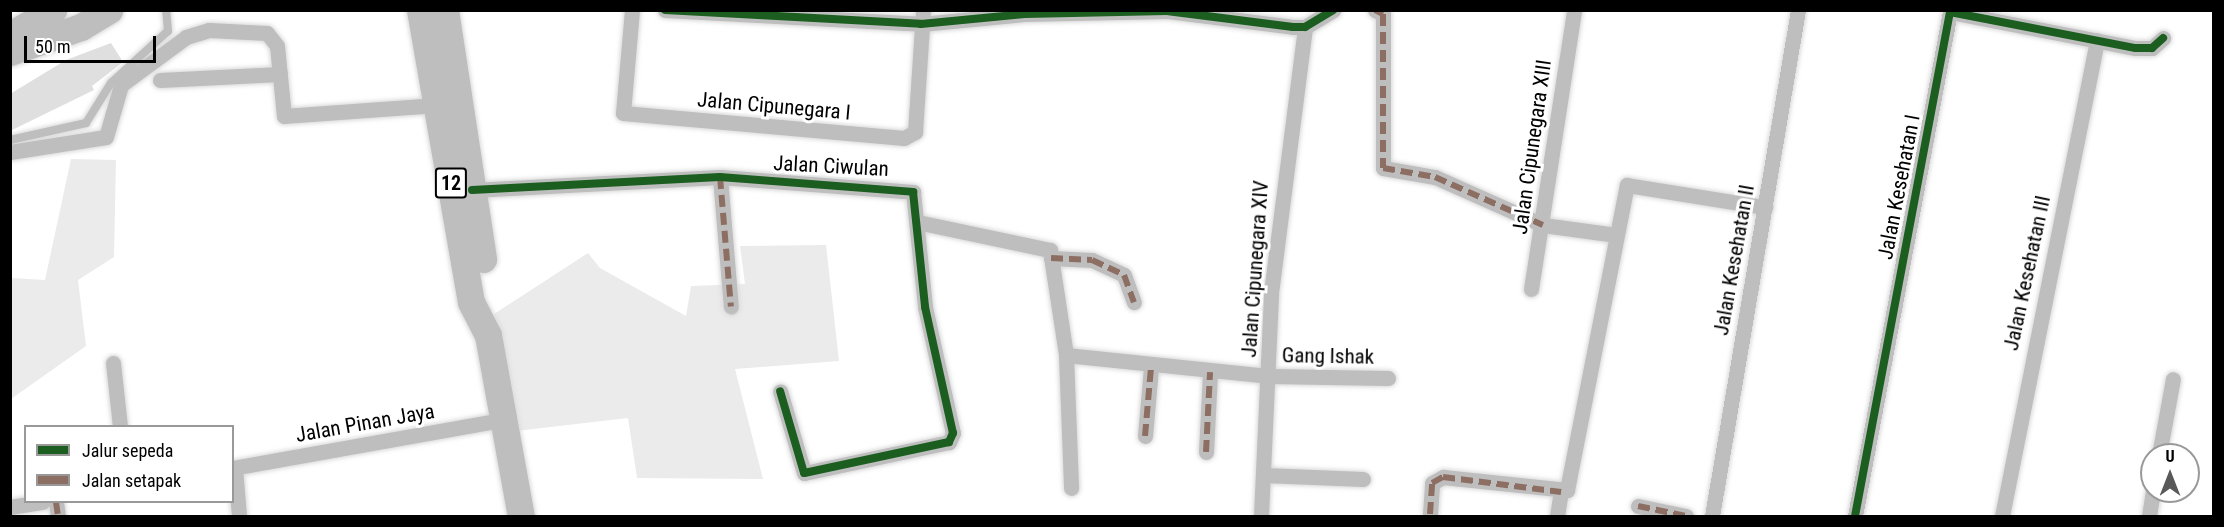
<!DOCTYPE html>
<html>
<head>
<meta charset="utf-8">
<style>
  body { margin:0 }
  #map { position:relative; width:2224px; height:527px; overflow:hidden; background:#fff; font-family:"Roboto Condensed",sans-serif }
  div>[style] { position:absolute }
  .green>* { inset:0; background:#ebebeb }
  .building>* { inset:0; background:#dfdfdf }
  .roads { filter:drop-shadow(0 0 2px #dbdbdb) drop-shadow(0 0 2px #dbdbdb) }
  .lane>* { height:8px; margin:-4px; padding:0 4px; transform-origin:4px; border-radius:4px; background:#bebebe }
  .street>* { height:15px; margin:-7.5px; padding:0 7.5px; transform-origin:7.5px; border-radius:7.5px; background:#bebebe }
  .highway>* { height:27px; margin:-13.5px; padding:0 13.5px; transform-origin:13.5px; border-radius:13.5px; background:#bebebe }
  .quiet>* { height:6px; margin-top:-3px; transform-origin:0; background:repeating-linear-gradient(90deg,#8d6e63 0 12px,transparent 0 18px) }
  .cycleway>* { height:8px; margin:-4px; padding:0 4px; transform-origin:4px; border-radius:4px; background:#1b5e20 }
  span { translate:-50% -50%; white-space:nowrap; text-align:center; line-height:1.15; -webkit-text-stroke:6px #fff; paint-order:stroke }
  .shield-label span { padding:2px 4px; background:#fff; border:2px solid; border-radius:4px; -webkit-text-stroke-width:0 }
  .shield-label { font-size:20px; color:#000; font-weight:700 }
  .street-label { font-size:21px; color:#000 }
  .frame { position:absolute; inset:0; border:12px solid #000; pointer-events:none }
  .legend { position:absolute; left:24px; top:425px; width:210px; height:78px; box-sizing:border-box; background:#fff; border:2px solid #999; margin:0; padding:8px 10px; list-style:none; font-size:18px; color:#000 }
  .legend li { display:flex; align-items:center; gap:12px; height:30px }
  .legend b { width:30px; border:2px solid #999 }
  .north { position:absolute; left:2140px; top:443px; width:60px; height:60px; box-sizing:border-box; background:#fff; border:2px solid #999; border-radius:50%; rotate:0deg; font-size:16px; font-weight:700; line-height:24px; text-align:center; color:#000 }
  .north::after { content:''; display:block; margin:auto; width:21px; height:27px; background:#595959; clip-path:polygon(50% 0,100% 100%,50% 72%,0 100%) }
  .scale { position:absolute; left:24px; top:36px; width:132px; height:27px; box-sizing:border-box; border:3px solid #000; border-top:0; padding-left:8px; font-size:18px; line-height:21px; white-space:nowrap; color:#000; -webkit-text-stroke:4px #fff; paint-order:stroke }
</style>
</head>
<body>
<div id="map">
  <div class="green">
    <i style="clip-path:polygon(71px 159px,116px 160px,114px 257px,78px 280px,86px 346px,11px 399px,11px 278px,45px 280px)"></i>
    <i style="clip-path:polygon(826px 245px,839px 361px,735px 369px,763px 479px,637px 478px,628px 418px,516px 431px,494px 314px,588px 253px,600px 268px,686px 316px,691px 286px,745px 284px,740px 246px)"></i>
  </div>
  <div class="building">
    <i style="clip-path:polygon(111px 43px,123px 62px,92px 86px,94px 90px,10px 131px,10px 94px,66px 60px)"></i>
  </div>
  <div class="roads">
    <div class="lane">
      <i style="left:10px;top:140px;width:78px;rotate:-12.6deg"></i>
      <i style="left:86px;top:123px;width:47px;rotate:-58deg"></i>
      <i style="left:111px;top:83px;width:77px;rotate:-42.4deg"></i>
      <i style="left:168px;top:31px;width:21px;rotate:-95deg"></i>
    </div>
    <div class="street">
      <i style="left:632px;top:10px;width:103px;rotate:95deg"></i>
      <i style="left:623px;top:113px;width:282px;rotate:5.1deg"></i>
      <i style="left:904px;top:138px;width:13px;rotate:-29deg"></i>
      <i style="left:915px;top:132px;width:122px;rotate:-86.2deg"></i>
      <i style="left:665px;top:10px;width:256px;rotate:3.1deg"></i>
      <i style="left:921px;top:24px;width:104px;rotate:-5.5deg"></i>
      <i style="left:1025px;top:14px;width:142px;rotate:-1.2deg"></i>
      <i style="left:1167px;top:11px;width:127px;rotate:7.2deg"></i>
      <i style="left:1293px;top:27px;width:12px"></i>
      <i style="left:1305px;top:27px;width:33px;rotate:-31deg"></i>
      <i style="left:1375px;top:10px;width:9px;rotate:27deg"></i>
      <i style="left:1383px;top:14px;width:154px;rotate:90deg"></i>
      <i style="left:1383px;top:168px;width:53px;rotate:9.8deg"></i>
      <i style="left:1435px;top:177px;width:118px;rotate:24deg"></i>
      <i style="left:1543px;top:225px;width:74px;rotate:7.8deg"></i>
      <i style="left:160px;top:80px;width:120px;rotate:-2.9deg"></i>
      <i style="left:10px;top:152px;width:97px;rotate:-8.9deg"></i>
      <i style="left:106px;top:137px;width:54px;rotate:-73.9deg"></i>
      <i style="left:121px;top:85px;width:81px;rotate:-36.4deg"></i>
      <i style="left:186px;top:37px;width:24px;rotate:-17deg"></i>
      <i style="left:209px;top:30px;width:58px;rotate:3deg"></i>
      <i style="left:267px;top:33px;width:16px;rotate:52deg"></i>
      <i style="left:277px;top:46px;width:70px;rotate:84.3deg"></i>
      <i style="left:284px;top:116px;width:153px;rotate:-4.1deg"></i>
      <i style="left:720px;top:177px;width:130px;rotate:85.2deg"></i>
      <i style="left:472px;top:190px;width:248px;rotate:-3deg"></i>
      <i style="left:720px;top:177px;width:194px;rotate:4.4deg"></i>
      <i style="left:913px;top:192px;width:116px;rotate:84deg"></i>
      <i style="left:925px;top:307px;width:129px;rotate:77.5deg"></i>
      <i style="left:953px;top:433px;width:10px;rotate:114deg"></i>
      <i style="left:949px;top:442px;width:148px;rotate:167.9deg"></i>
      <i style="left:804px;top:473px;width:85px;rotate:-106.3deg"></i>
      <i style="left:917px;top:222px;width:136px;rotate:11.9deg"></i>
      <i style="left:1050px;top:250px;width:106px;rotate:81.3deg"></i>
      <i style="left:1066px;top:355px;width:203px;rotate:5.9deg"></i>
      <i style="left:1268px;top:376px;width:120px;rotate:1deg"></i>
      <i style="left:1051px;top:258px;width:41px;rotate:2.8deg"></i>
      <i style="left:1092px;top:260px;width:35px;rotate:25deg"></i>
      <i style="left:1124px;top:275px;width:29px;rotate:70deg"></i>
      <i style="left:1531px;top:289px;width:282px;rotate:-81.2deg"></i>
      <i style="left:1066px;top:355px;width:133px;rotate:87.8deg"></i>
      <i style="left:113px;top:363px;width:63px;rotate:83.7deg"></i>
      <i style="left:1145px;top:436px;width:68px;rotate:-85deg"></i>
      <i style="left:1206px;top:452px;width:80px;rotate:-87.1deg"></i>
      <i style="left:2159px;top:455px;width:77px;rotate:-79.6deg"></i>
      <i style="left:232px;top:468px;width:278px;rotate:-10.1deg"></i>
      <i style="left:235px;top:468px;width:48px;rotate:85.2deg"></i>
      <i style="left:1263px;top:475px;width:100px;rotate:2.3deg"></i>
      <i style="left:56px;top:502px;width:14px;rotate:82deg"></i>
      <i style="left:1638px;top:506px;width:49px;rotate:11.8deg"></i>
      <i style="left:10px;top:507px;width:33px;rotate:-9deg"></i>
      <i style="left:1430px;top:514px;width:31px;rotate:-86deg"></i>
      <i style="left:1432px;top:483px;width:13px;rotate:-29deg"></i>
      <i style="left:1443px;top:477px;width:125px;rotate:6deg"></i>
      <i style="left:1567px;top:490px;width:311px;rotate:-78.9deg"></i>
      <i style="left:1627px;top:185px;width:140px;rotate:9.1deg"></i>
      <i style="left:1261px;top:516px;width:223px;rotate:-87.4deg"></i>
      <i style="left:1271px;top:293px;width:268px;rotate:-82.7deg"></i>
      <i style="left:1557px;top:516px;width:24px;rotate:-81deg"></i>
      <i style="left:1712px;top:516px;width:513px;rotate:-80.35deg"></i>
      <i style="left:1855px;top:516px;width:513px;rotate:-79.33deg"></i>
      <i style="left:1950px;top:12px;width:189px;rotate:11deg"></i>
      <i style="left:2136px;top:48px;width:16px"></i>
      <i style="left:2152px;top:48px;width:15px;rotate:-42deg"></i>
      <i style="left:2002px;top:516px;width:485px;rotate:-78.7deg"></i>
      <i style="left:2149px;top:516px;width:25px;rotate:-81deg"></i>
    </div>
    <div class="highway">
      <i style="left:420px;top:10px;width:296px;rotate:80.1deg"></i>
      <i style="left:471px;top:302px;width:37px;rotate:63deg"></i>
      <i style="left:488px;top:335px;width:184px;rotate:79.7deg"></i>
      <i style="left:445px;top:10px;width:252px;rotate:81.3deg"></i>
      <i style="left:10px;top:35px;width:50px;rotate:-30.2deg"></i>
      <i style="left:10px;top:52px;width:75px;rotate:-19.4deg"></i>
      <i style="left:81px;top:27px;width:33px;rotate:-31deg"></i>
    </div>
  </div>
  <div class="quiet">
    <i style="left:1375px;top:10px;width:9px;rotate:27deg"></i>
    <i style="left:1383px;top:14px;width:154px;rotate:90deg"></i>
    <i style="left:1383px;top:168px;width:53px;rotate:9.8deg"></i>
    <i style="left:1435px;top:177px;width:118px;rotate:24deg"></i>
    <i style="left:720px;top:177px;width:130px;rotate:85.2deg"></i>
    <i style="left:1051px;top:258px;width:41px;rotate:2.8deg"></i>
    <i style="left:1092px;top:260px;width:35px;rotate:25deg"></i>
    <i style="left:1124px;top:275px;width:29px;rotate:70deg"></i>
    <i style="left:1145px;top:436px;width:68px;rotate:-85deg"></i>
    <i style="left:1206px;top:452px;width:80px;rotate:-87.1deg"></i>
    <i style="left:56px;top:502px;width:14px;rotate:82deg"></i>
    <i style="left:1638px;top:506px;width:49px;rotate:11.8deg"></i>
    <i style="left:1430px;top:514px;width:31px;rotate:-86deg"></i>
    <i style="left:1432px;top:483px;width:13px;rotate:-29deg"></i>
    <i style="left:1443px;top:477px;width:119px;rotate:7.2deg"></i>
  </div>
  <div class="cycleway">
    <i style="left:665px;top:10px;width:256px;rotate:3.1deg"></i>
    <i style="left:921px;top:24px;width:104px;rotate:-5.5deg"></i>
    <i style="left:1025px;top:14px;width:142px;rotate:-1.2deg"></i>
    <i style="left:1167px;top:11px;width:127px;rotate:7.2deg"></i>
    <i style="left:1293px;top:27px;width:12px"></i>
    <i style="left:1305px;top:27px;width:33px;rotate:-31deg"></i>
    <i style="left:472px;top:190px;width:248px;rotate:-3deg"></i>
    <i style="left:720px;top:177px;width:194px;rotate:4.4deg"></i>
    <i style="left:913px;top:192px;width:116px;rotate:84deg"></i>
    <i style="left:925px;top:307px;width:129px;rotate:77.5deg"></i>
    <i style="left:953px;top:433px;width:10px;rotate:114deg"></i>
    <i style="left:949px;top:442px;width:148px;rotate:167.9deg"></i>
    <i style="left:804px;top:473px;width:85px;rotate:-106.3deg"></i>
    <i style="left:1855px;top:516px;width:513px;rotate:-79.33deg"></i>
    <i style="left:1950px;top:12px;width:189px;rotate:11deg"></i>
    <i style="left:2136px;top:48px;width:16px"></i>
    <i style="left:2152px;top:48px;width:15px;rotate:-42deg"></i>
  </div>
  <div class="shield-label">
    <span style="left:451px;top:183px">12</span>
  </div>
  <div class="street-label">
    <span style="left:774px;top:106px;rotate:5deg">Jalan Cipunegara I</span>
    <span style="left:1532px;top:147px;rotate:-82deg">Jalan Cipunegara XIII</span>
    <span style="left:831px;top:166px;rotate:3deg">Jalan Ciwulan</span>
    <span style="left:1899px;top:187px;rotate:-79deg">Jalan Kesehatan I</span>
    <span style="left:1734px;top:260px;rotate:-80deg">Jalan Kesehatan II</span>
    <span style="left:1255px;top:269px;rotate:-86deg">Jalan Cipunegara XIV</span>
    <span style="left:2027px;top:273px;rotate:-78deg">Jalan Kesehatan III</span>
    <span style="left:1328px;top:356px;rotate:1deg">Gang Ishak</span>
    <span style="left:365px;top:423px;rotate:-10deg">Jalan Pinan Jaya</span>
  </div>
  <div class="frame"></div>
  <ul class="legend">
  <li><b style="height:8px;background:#1b5e20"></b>Jalur sepeda</li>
  <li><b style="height:8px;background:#8d6e63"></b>Jalan setapak</li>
  </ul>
  <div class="north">U</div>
  <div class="scale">50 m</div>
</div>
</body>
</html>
